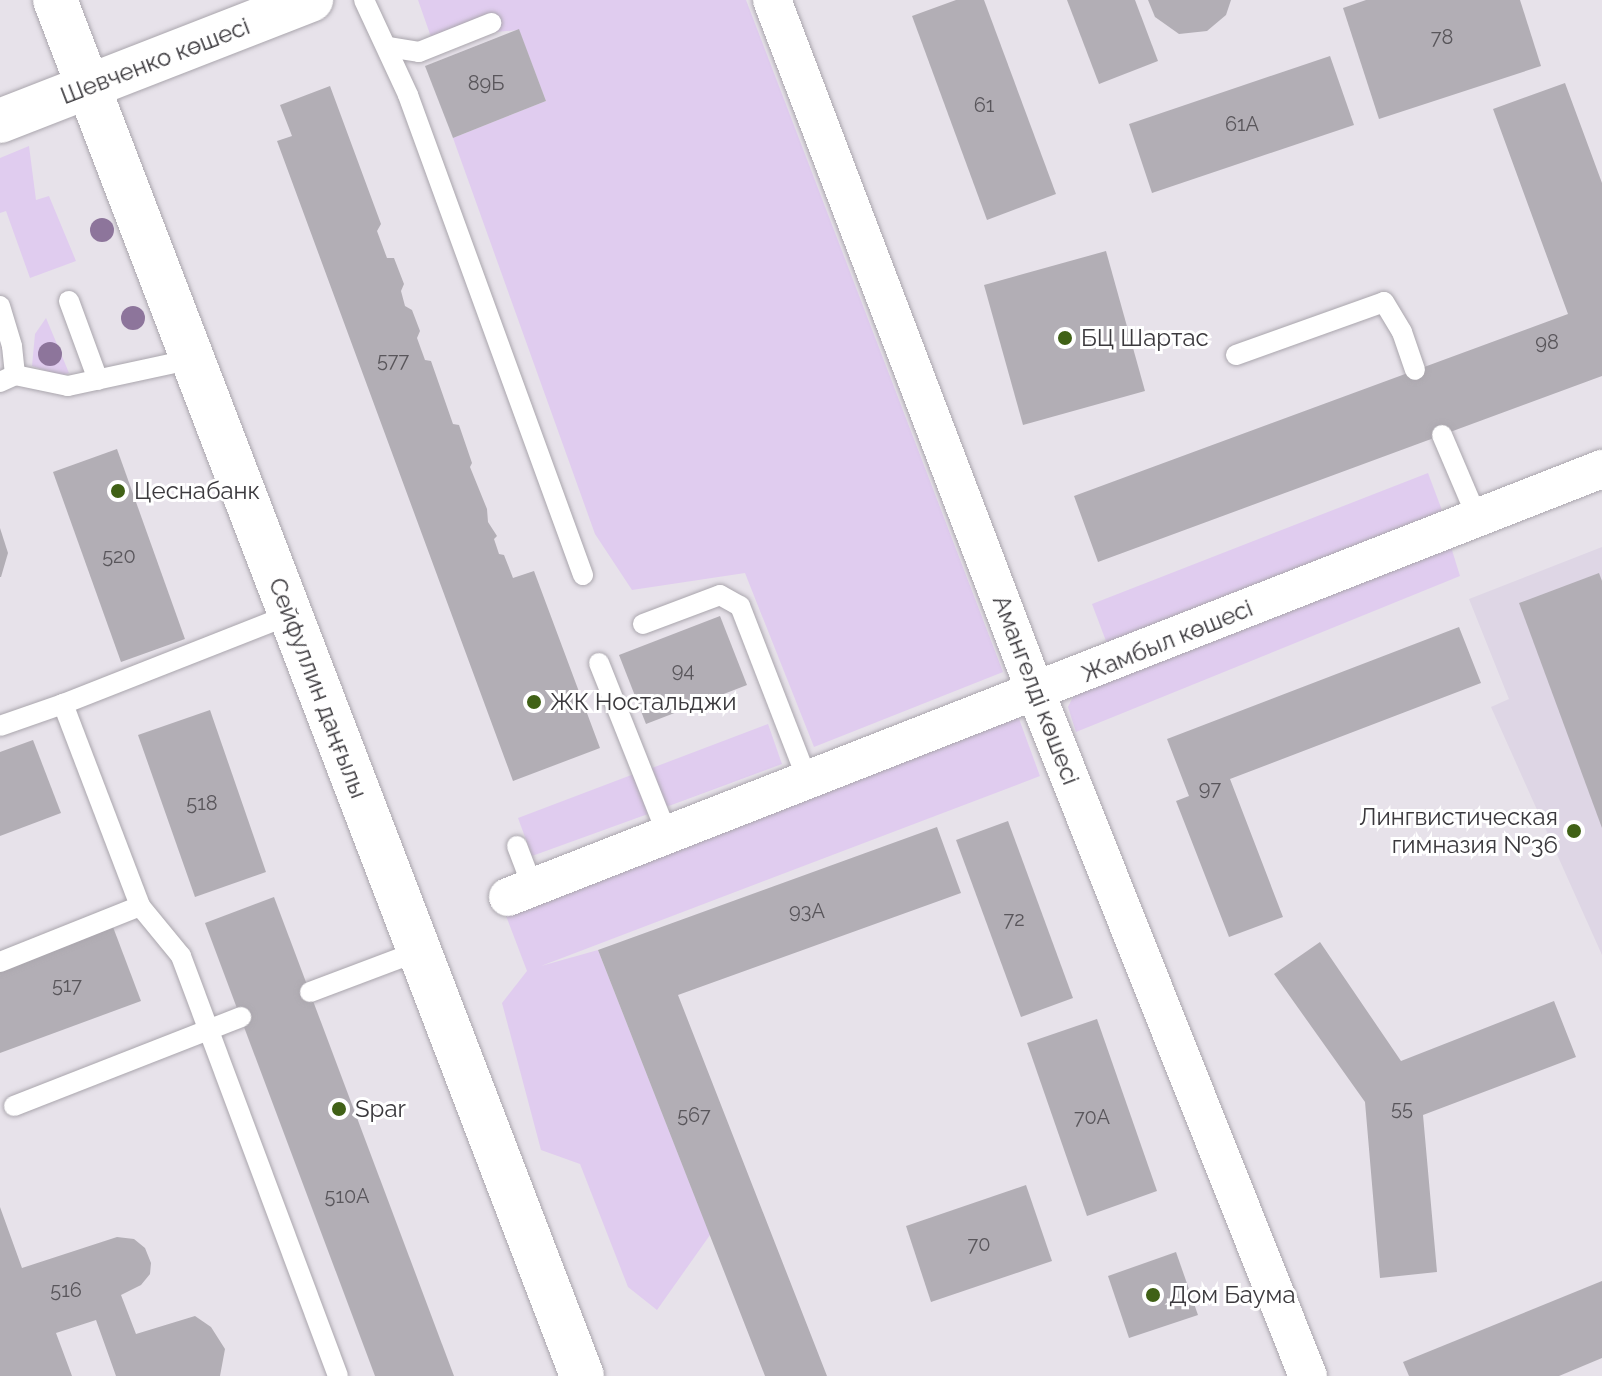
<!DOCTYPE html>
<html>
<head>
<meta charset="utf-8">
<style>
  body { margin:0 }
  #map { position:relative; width:1602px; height:1376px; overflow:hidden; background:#e7e2ea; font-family:Raleway,sans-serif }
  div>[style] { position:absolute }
  .built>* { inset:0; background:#ded6e5 }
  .green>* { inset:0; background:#e0ccef }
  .building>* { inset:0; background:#b2aeb5 }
  .roads { filter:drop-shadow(0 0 2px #aaa6ad) drop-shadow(0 0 2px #aaa6ad) }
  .lane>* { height:20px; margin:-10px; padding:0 10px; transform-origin:10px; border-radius:10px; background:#fff }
  .street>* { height:38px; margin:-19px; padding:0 19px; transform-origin:19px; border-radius:19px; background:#fff }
  .secondary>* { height:44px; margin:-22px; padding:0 22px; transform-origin:22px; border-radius:22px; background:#fff }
  .trees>* { width:24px; height:24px; margin:-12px; border-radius:50%; background:#8d759b }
  .dots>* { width:22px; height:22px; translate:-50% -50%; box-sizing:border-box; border:4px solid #fff; border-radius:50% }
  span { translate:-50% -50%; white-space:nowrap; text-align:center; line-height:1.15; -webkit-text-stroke:6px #fff; paint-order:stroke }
  .number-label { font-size:20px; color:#59565b }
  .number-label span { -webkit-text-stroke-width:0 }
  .street-label { font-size:24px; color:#3b393d }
  .poi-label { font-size:24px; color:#3b393d }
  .left { translate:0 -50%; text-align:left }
  .right { translate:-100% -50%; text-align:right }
</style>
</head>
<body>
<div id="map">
  <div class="built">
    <i style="clip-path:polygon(1602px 547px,1602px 955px,1491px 707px,1509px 699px,1469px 599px)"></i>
  </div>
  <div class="green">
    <i style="clip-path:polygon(418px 0,746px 0,1003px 672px,814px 747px,745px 573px,632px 590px,595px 534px,453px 138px,546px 101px,519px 30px,431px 37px)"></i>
    <i style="clip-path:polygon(29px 146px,36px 200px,49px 196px,76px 261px,30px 278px,6px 211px,0 213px,0 158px)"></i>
    <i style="clip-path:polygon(46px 318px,69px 373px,61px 376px,32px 366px,35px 334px)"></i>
    <i style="clip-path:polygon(1428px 473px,1443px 513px,1109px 649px,1092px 604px)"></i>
    <i style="clip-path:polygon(1451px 547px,1460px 576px,1076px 732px,1068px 707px,1076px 691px)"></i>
    <i style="clip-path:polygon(1018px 716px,1040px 776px,541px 966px,598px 950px,710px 1235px,657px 1310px,628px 1287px,580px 1164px,541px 1150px,502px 1003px,527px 971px,505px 913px)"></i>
    <i style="clip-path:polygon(768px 724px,782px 764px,666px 807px,652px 768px)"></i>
    <i style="clip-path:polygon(634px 774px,648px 814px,532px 856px,518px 818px)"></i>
  </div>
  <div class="building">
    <i style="clip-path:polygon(956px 0,984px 0,1056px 194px,987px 220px,912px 16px)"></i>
    <i style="clip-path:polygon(1067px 0,1135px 0,1158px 61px,1099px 84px)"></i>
    <i style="clip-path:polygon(1148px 0,1231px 0,1226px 15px,1207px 31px,1179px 34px,1155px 17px)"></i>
    <i style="clip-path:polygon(1366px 0,1520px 0,1541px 66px,1379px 119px,1343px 8px)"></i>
    <i style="clip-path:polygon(519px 29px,546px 101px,453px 138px,425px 66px)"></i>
    <i style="clip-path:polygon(1330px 56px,1354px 125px,1152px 193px,1129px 124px)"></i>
    <i style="clip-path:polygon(1565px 83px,1602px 183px,1602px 376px,1098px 562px,1074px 496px,1568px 314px,1493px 109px)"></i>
    <i style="clip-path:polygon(330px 86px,381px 224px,377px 231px,387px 258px,394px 258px,404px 284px,401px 291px,405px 306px,412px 310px,420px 331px,417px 338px,425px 360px,431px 361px,453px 424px,459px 425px,472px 463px,470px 467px,487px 509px,488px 522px,497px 536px,494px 539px,499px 554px,504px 555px,513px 578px,534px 571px,600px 748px,513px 781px,277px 141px,292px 136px,280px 105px)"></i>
    <i style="clip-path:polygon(1106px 251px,1145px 391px,1023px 425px,984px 285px)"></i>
    <i style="clip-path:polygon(117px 449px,185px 639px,121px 662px,53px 472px)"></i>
    <i style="clip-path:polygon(0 528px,8px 553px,1px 577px,0 577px)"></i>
    <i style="clip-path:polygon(1599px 573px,1602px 581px,1602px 828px,1519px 603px)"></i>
    <i style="clip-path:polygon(720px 616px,747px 685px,646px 724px,619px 655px)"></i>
    <i style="clip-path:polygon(1459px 627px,1481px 683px,1230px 779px,1283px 917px,1229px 937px,1176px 801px,1189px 796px,1167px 739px)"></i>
    <i style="clip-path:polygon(210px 710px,266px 872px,195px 897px,138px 735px)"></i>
    <i style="clip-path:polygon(33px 740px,61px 813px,0 836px,0 752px)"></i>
    <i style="clip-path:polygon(1008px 821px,1073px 998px,1021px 1017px,956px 840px)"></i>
    <i style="clip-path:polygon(937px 827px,961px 893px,678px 995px,827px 1376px,765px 1376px,598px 950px)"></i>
    <i style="clip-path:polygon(274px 897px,454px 1376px,375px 1376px,205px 923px)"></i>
    <i style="clip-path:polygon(113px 927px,141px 1001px,0 1053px,0 969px)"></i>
    <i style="clip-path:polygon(1320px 942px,1401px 1061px,1554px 1001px,1576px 1057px,1423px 1115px,1437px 1272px,1380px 1278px,1365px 1102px,1274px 974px)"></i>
    <i style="clip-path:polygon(1097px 1019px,1157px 1191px,1087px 1216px,1027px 1043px)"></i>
    <i style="clip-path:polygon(1026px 1185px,1052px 1261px,931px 1302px,906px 1226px)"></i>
    <i style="clip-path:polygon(0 1207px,22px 1268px,117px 1237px,134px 1239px,145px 1248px,151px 1263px,150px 1274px,141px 1285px,121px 1295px,136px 1334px,195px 1316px,211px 1327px,225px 1349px,220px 1376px,116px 1376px,96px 1320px,56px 1333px,72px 1376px,0 1376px)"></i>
    <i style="clip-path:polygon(1176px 1252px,1198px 1315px,1129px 1338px,1108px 1276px)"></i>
    <i style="clip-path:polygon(1602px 1281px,1602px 1358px,1559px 1376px,1409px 1376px,1403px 1362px)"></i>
  </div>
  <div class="roads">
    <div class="lane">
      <i style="left:364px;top:0;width:105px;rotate:65.1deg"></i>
      <i style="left:408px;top:95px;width:511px;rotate:69.97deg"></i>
      <i style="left:388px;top:47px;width:31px;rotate:9deg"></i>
      <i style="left:419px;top:52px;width:78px;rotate:-21.9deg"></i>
      <i style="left:69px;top:301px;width:84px;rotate:69.8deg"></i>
      <i style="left:0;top:306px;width:42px;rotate:73.3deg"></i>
      <i style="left:12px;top:346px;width:29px;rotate:84deg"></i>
      <i style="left:1236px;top:355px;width:157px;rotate:-19.7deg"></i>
      <i style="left:1384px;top:302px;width:35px;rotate:59deg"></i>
      <i style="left:1402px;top:332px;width:40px;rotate:71.1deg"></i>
      <i style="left:0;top:382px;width:17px;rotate:-25deg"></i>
      <i style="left:15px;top:375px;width:54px;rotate:11.7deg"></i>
      <i style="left:68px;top:386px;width:128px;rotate:-12.2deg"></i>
      <i style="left:1442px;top:435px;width:89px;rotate:66.9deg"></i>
      <i style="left:289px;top:615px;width:243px;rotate:158.5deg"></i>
      <i style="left:63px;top:704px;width:216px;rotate:69.1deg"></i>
      <i style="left:140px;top:906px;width:65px;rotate:50.6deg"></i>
      <i style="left:181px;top:956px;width:448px;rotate:69.5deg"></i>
      <i style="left:643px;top:624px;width:82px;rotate:-20.6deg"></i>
      <i style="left:720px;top:595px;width:23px;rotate:29deg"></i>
      <i style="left:740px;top:606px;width:188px;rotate:68.8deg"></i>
      <i style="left:599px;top:663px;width:186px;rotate:68.3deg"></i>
      <i style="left:0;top:726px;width:67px;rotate:-19.2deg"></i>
      <i style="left:517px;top:846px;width:45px;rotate:69.1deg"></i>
      <i style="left:0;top:962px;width:151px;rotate:-21.8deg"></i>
      <i style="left:310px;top:992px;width:116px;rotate:-20.6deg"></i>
      <i style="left:14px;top:1106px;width:244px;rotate:-21.4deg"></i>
    </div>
    <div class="street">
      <i style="left:772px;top:0;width:742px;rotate:69.15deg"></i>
      <i style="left:1036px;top:693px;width:735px;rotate:68.29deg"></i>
      <i style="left:508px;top:897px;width:1175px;rotate:-21.37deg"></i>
    </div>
    <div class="secondary">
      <i style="left:55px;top:0;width:1473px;rotate:69.04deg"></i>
      <i style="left:0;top:121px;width:334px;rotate:-21.3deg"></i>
    </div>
  </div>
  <div class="trees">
    <i style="left:102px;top:230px"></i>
    <i style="left:133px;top:318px"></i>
    <i style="left:50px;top:354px"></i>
  </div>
  <div class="dots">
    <i style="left:1065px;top:338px;background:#406116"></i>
    <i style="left:118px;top:491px;background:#406116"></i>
    <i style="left:534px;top:702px;background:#406116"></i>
    <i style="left:1574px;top:831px;background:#406116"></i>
    <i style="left:339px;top:1109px;background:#406116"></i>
    <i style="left:1153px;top:1295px;background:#406116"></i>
  </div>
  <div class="number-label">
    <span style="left:1442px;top:37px">78</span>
    <span style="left:486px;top:83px">89Б</span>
    <span style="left:984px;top:105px">61</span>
    <span style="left:1242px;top:124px">61А</span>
    <span style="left:1547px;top:342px">98</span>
    <span style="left:393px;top:360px">577</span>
    <span style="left:119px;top:556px">520</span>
    <span style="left:683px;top:670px">94</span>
    <span style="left:1210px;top:788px">97</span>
    <span style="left:202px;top:803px">518</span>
    <span style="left:807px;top:911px">93А</span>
    <span style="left:1014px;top:919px">72</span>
    <span style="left:67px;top:985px">517</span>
    <span style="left:1402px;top:1108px">55</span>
    <span style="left:694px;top:1115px">567</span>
    <span style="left:1092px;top:1117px">70А</span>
    <span style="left:347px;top:1196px">510А</span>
    <span style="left:979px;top:1244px">70</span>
    <span style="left:66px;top:1290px">516</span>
  </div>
  <div class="street-label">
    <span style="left:155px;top:61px;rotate:-21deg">Шевченко көшесі</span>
    <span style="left:1167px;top:641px;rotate:-22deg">Жамбыл көшесі</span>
    <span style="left:318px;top:688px;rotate:69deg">Сейфуллин даңғылы</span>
    <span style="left:1036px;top:690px;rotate:69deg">Амангелді көшесі</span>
  </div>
  <div class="poi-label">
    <span class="left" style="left:1081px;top:338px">БЦ Шартас</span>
    <span class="left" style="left:134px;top:491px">Цеснабанк</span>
    <span class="left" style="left:550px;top:702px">ЖК Ностальджи</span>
    <span class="right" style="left:1558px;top:831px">Лингвистическая<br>гимназия №36</span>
    <span class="left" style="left:355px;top:1109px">Spar</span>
    <span class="left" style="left:1169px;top:1295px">Дом Баума</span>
  </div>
</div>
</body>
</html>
